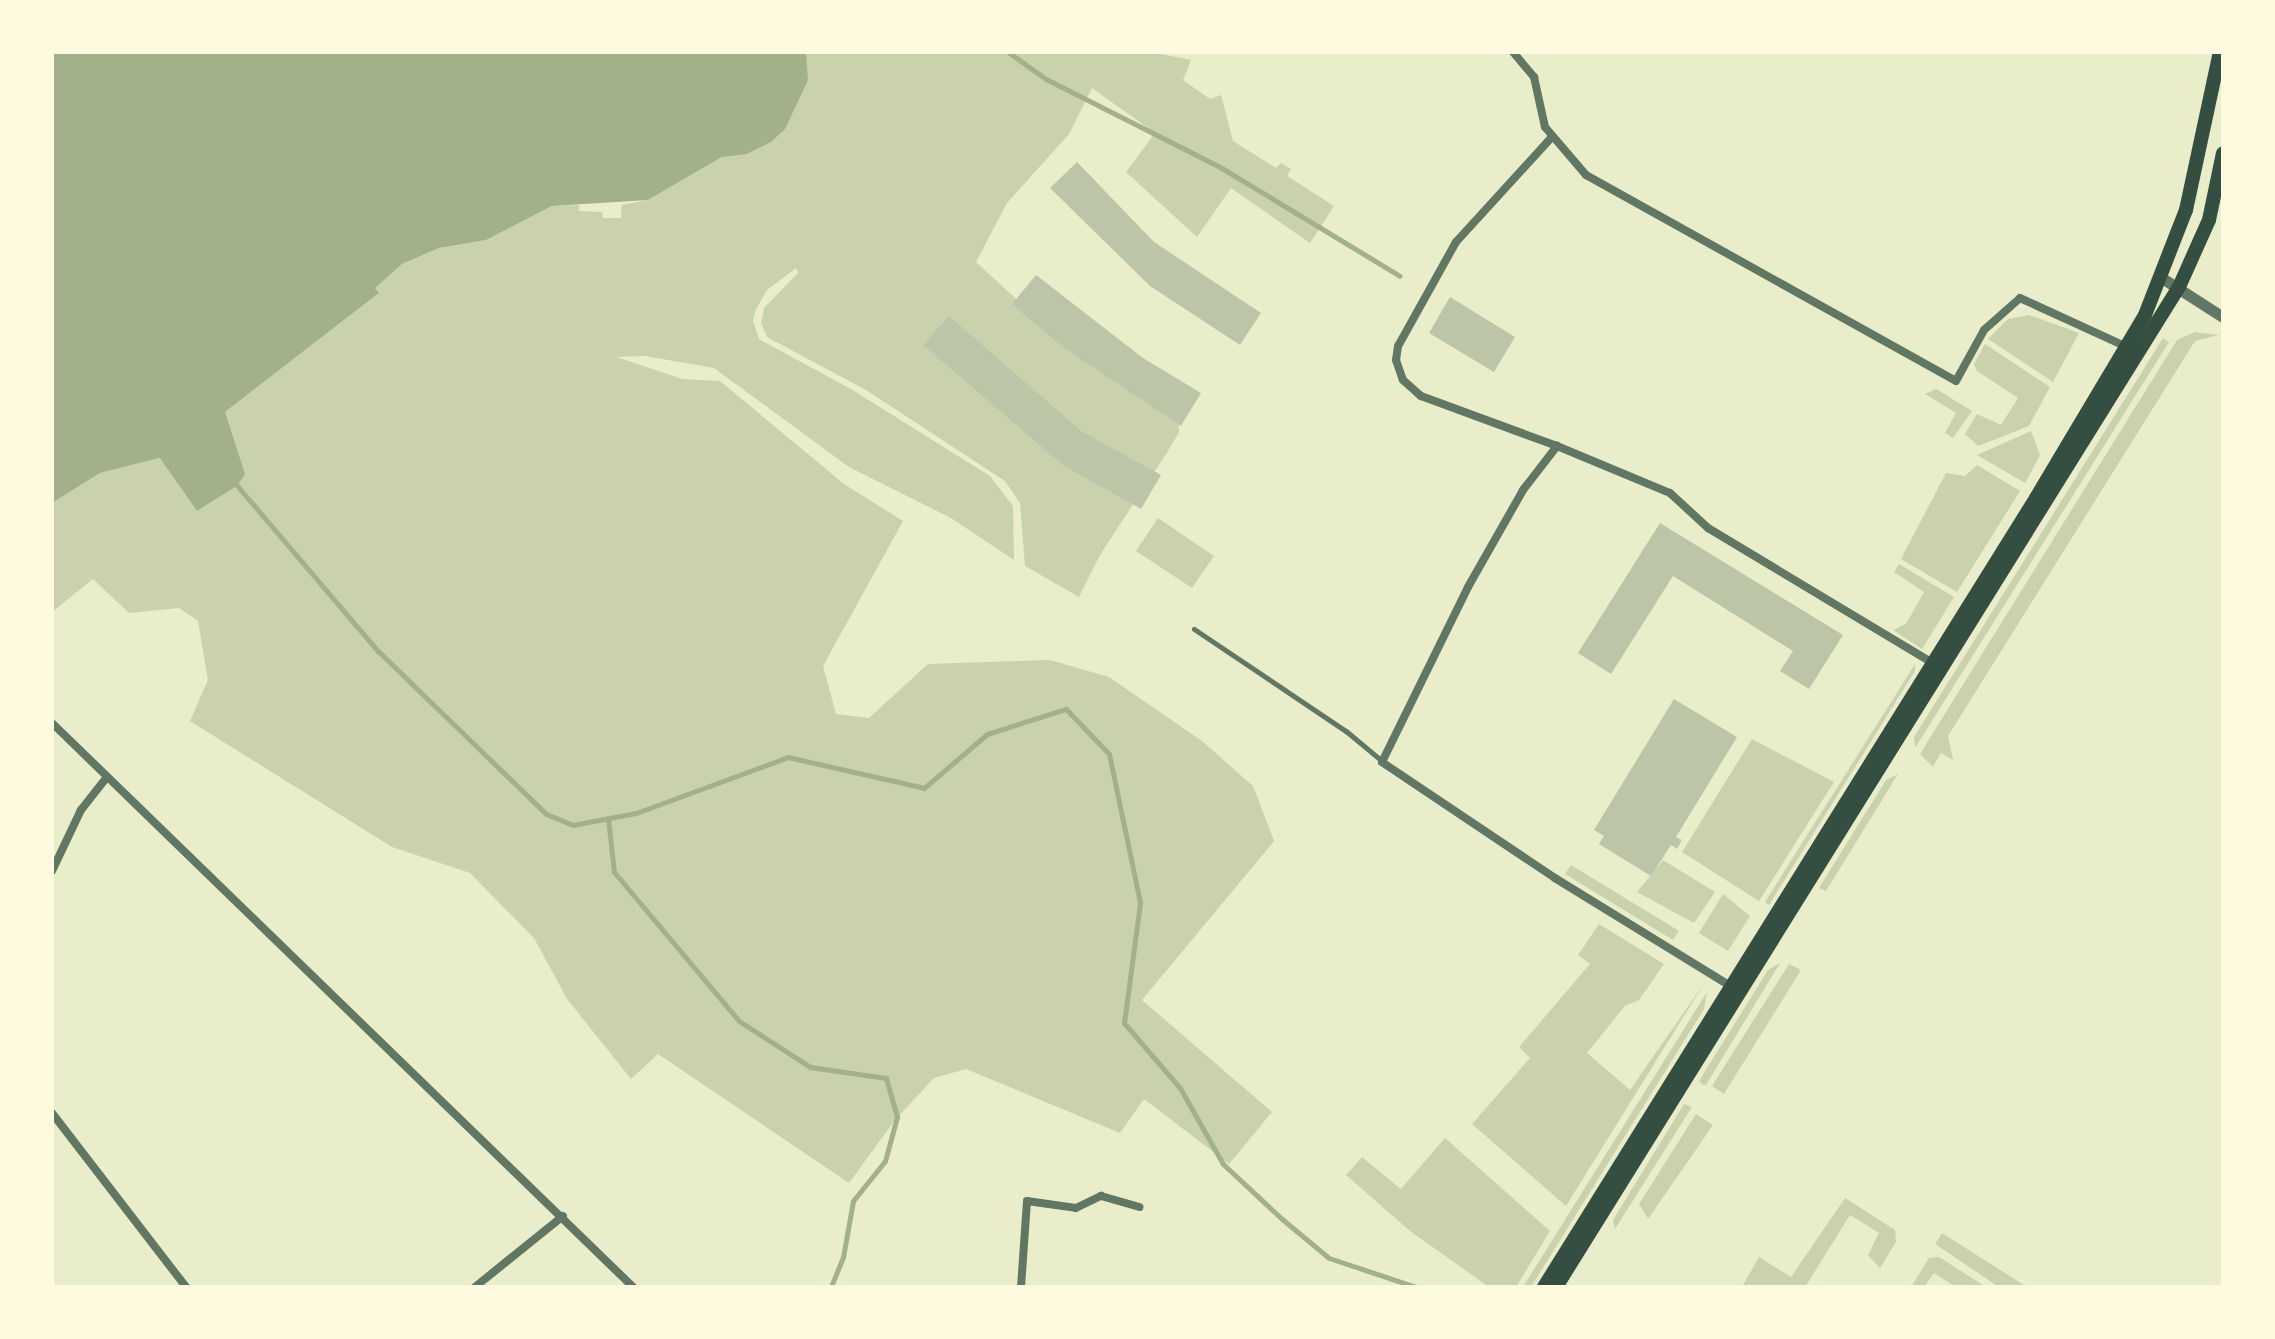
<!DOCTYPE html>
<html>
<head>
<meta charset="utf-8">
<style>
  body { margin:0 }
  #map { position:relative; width:2275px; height:1339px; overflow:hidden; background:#e9edc9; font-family:Helvetica,sans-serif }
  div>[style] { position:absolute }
  .green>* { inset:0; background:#cad2ad }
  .water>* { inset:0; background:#a3b18a }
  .stream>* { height:5px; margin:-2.5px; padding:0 2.5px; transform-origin:2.5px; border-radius:2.5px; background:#a3b18a }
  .building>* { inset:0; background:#bcc5a7 }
  .service>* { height:5px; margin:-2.5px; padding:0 2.5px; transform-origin:2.5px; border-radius:2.5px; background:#617663 }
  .minor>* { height:8px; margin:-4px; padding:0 4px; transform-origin:4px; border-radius:4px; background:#617663 }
  .tertiary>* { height:11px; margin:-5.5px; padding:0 5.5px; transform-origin:5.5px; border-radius:5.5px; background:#617663 }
  .primary>* { height:14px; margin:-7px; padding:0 7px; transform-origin:7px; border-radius:7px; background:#344e41 }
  span { translate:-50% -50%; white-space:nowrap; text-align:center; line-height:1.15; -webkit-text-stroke:8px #fefae0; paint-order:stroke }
  .frame { position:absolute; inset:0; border:54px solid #fefae0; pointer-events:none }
</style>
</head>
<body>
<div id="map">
  <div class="green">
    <i style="clip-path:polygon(806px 52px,1151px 52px,1191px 60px,1183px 80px,1210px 99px,1221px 95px,1233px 141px,1276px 168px,1281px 163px,1291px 169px,1287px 176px,1334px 206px,1310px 243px,1231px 188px,1197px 237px,1126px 172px,1155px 133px,1092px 88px,1069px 134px,1007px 203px,976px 262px,1066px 345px,1178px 416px,1179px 432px,1168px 451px,1100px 555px,1079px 597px,1025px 566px,1020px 503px,1005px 481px,866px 390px,767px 337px,761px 323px,764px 308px,798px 273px,796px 268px,767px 290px,756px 309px,753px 321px,759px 339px,851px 389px,990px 476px,1013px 506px,1014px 560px,951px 518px,849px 467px,714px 368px,645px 356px,617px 357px,682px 379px,720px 381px,844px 484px,903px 521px,823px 666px,836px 714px,869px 718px,928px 664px,1050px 660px,1109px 677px,1202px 741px,1253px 786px,1274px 841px,1142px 1000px,1272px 1112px,1229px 1164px,1144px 1099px,1120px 1133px,966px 1069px,934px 1078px,895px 1120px,849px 1183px,658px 1054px,631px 1079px,567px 999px,534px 938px,470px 873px,392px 847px,190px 721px,208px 680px,198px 621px,179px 608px,129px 613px,93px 579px,52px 612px,52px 503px,100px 473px,161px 458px,197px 511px,237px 486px,225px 412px,379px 293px,374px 288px,402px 264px,439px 248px,486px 240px,552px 206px,579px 205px,579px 211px,602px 212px,603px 218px,621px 218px,622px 205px,648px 200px,722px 157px,756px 150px,789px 120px,806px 76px)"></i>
    <i style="clip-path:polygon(2029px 315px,2079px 333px,2053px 382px,1988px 339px,2008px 319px)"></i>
    <i style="clip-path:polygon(2195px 332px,2219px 335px,2195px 341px,1948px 736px,1953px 760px,1941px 753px,1933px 767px,1920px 754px,2177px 340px)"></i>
    <i style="clip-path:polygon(2163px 338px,2169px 342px,1915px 748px,1914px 737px)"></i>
    <i style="clip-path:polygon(1985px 344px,2050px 387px,2029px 426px,1978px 446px,1965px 434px,1977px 414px,2001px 425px,2018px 398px,1977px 371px,1974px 364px)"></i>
    <i style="clip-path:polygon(1936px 389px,1972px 411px,1953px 438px,1945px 433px,1956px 413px,1925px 394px)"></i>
    <i style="clip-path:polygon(2031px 431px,2040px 455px,2025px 483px,1977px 455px)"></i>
    <i style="clip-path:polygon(1977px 465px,2020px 491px,1957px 592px,1901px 559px,1946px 473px,1965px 476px)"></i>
    <i style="clip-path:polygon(1158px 518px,1214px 556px,1192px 588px,1136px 551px)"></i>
    <i style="clip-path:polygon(1899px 564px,1954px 597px,1922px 649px,1893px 630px,1906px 624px,1924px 592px,1894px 572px)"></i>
    <i style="clip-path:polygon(1915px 664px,1915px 671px,1769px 905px,1765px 902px)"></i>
    <i style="clip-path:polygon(1752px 739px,1834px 782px,1759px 901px,1682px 852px)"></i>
    <i style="clip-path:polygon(1898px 774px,1826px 891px,1819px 888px,1886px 780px)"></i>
    <i style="clip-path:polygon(1663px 860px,1715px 892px,1694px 923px,1637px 892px)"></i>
    <i style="clip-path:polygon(1571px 865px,1679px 931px,1673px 940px,1565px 874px)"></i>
    <i style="clip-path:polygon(1723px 894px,1750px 916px,1728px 951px,1699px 933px)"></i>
    <i style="clip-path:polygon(1599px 924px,1664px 964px,1639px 1000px,1625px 1006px,1587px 1053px,1630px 1090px,1705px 982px,1566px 1206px,1472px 1124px,1530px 1058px,1519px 1047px,1590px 964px,1578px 955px)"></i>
    <i style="clip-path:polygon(1780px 963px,1706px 1085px,1703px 1085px,1699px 1081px,1768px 970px)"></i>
    <i style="clip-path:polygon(1789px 964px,1801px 970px,1724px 1094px,1712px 1086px)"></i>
    <i style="clip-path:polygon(1707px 992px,1704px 1009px,1531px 1287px,1523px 1287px)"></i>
    <i style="clip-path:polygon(1684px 1104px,1692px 1107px,1615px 1229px,1613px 1220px)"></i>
    <i style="clip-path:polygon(1696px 1114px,1713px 1125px,1648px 1219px,1639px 1204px)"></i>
    <i style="clip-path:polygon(1445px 1138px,1550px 1231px,1516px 1287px,1489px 1287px,1410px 1231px,1346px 1175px,1362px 1157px,1401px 1189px)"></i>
    <i style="clip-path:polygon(1845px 1198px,1895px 1230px,1896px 1242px,1880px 1268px,1868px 1255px,1879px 1233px,1850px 1215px,1805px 1287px,1742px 1287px,1759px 1257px,1791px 1277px)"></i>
    <i style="clip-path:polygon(1942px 1233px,2027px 1287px,1999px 1287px,1935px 1244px)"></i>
    <i style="clip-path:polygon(1939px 1257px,1986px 1287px,1956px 1287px,1934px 1273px,1924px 1287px,1911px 1287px,1929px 1258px)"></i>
  </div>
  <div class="water">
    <i style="clip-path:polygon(52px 52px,806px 52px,808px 80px,785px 129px,771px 142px,747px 154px,722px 157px,648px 200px,552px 206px,486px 240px,439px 248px,402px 264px,375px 288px,379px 293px,225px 412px,245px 474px,237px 486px,197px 511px,160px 458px,100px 473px,52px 503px)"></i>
  </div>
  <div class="stream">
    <i style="left:1008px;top:52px;width:47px;rotate:35.4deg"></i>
    <i style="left:1046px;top:79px;width:195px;rotate:26.8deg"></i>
    <i style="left:1220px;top:167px;width:210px;rotate:31.2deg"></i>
    <i style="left:234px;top:482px;width:222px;rotate:49.6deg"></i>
    <i style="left:378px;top:651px;width:234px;rotate:44.1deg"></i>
    <i style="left:546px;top:814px;width:29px;rotate:22deg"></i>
    <i style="left:573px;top:825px;width:64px;rotate:-10.8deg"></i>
    <i style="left:636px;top:813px;width:162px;rotate:-20.2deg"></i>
    <i style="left:788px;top:757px;width:139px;rotate:12.8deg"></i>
    <i style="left:924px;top:788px;width:83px;rotate:-40.6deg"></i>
    <i style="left:987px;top:734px;width:83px;rotate:-17.6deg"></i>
    <i style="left:1066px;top:709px;width:62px;rotate:46.3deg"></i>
    <i style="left:1109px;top:754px;width:152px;rotate:78.2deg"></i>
    <i style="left:1140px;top:903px;width:121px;rotate:97.6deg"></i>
    <i style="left:1124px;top:1023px;width:86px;rotate:49.3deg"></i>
    <i style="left:1180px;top:1088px;width:87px;rotate:60.5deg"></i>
    <i style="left:1223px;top:1164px;width:81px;rotate:43deg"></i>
    <i style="left:1282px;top:1219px;width:61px;rotate:39.7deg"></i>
    <i style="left:1329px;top:1258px;width:92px;rotate:18.4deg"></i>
    <i style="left:608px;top:818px;width:54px;rotate:83.7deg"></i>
    <i style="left:614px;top:872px;width:194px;rotate:50deg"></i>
    <i style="left:739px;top:1021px;width:85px;rotate:32.9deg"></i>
    <i style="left:810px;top:1067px;width:77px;rotate:8.2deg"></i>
    <i style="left:886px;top:1078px;width:41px;rotate:74.2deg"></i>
    <i style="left:897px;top:1117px;width:46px;rotate:105.3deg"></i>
    <i style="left:885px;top:1161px;width:51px;rotate:128.7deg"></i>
    <i style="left:853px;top:1201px;width:57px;rotate:100.1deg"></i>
    <i style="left:843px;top:1257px;width:32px;rotate:112deg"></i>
  </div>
  <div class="building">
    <i style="clip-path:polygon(1077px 162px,1154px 242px,1261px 313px,1240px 345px,1150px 286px,1050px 188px)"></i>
    <i style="clip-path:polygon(1036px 275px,1143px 358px,1201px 393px,1181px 426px,1064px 348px,1012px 304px)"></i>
    <i style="clip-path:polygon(1450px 297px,1515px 337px,1494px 372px,1429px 333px)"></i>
    <i style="clip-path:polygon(949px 316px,1081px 431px,1161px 475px,1141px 509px,1064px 466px,923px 345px)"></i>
    <i style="clip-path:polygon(1660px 523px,1843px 635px,1809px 689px,1780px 671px,1793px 651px,1673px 576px,1611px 674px,1578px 653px)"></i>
    <i style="clip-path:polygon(1674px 699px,1737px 737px,1676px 837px,1682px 840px,1677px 849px,1671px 845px,1651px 876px,1599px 844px,1604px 836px,1594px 830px)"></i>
  </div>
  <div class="service">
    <i style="left:1194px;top:629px;width:183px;rotate:33.9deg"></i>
    <i style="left:1346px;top:731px;width:47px;rotate:39.8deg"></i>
  </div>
  <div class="minor">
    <i style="left:1513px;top:52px;width:33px;rotate:50deg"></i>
    <i style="left:1534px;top:77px;width:51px;rotate:77.6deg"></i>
    <i style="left:1545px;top:127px;width:63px;rotate:49.5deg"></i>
    <i style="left:1586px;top:175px;width:423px;rotate:29.1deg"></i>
    <i style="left:1956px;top:381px;width:58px;rotate:-61.2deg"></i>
    <i style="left:1984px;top:330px;width:48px;rotate:-41.6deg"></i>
    <i style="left:2020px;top:298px;width:118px;rotate:24.6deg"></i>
    <i style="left:1551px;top:138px;width:141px;rotate:132.4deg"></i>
    <i style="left:1456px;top:242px;width:119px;rotate:119.1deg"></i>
    <i style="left:1398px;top:346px;width:14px;rotate:98deg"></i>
    <i style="left:1396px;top:360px;width:21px;rotate:71deg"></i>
    <i style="left:1403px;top:380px;width:24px;rotate:42deg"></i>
    <i style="left:1421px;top:396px;width:145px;rotate:20.2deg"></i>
    <i style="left:52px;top:723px;width:810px;rotate:44.15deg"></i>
    <i style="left:52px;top:871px;width:68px;rotate:-64.6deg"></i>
    <i style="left:81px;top:810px;width:42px;rotate:-51.8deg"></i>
    <i style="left:1732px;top:987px;width:208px;rotate:-148.4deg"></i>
    <i style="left:1555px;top:878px;width:208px;rotate:-146.2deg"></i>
    <i style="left:1382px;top:762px;width:195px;rotate:-63.8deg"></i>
    <i style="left:1468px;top:587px;width:112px;rotate:-60.4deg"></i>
    <i style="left:1523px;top:490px;width:56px;rotate:-52.3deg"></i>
    <i style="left:1557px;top:446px;width:122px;rotate:22.6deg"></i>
    <i style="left:1670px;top:493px;width:52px;rotate:42.6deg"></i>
    <i style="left:1708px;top:528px;width:266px;rotate:31deg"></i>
    <i style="left:52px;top:1113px;width:220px;rotate:52.4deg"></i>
    <i style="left:475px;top:1287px;width:113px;rotate:-38.9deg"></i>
    <i style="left:1021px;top:1287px;width:86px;rotate:-86deg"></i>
    <i style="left:1027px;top:1201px;width:49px;rotate:8.1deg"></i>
    <i style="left:1076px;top:1208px;width:28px;rotate:-26deg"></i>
    <i style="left:1101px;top:1196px;width:40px;rotate:16deg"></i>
  </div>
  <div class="tertiary">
    <i style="left:2162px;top:278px;width:72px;rotate:32.6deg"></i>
  </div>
  <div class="primary">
    <i style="left:1544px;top:1287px;width:930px;rotate:-58.05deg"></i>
    <i style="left:2036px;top:498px;width:213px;rotate:-59.2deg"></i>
    <i style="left:2145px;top:315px;width:113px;rotate:-68.7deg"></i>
    <i style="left:2186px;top:210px;width:162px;rotate:-77.9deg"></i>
    <i style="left:1556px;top:1287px;width:1178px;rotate:-58.08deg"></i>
    <i style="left:2179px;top:287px;width:73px;rotate:-65.9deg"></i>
    <i style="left:2209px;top:220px;width:68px;rotate:-78.2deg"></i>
  </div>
  <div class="frame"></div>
</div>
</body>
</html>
